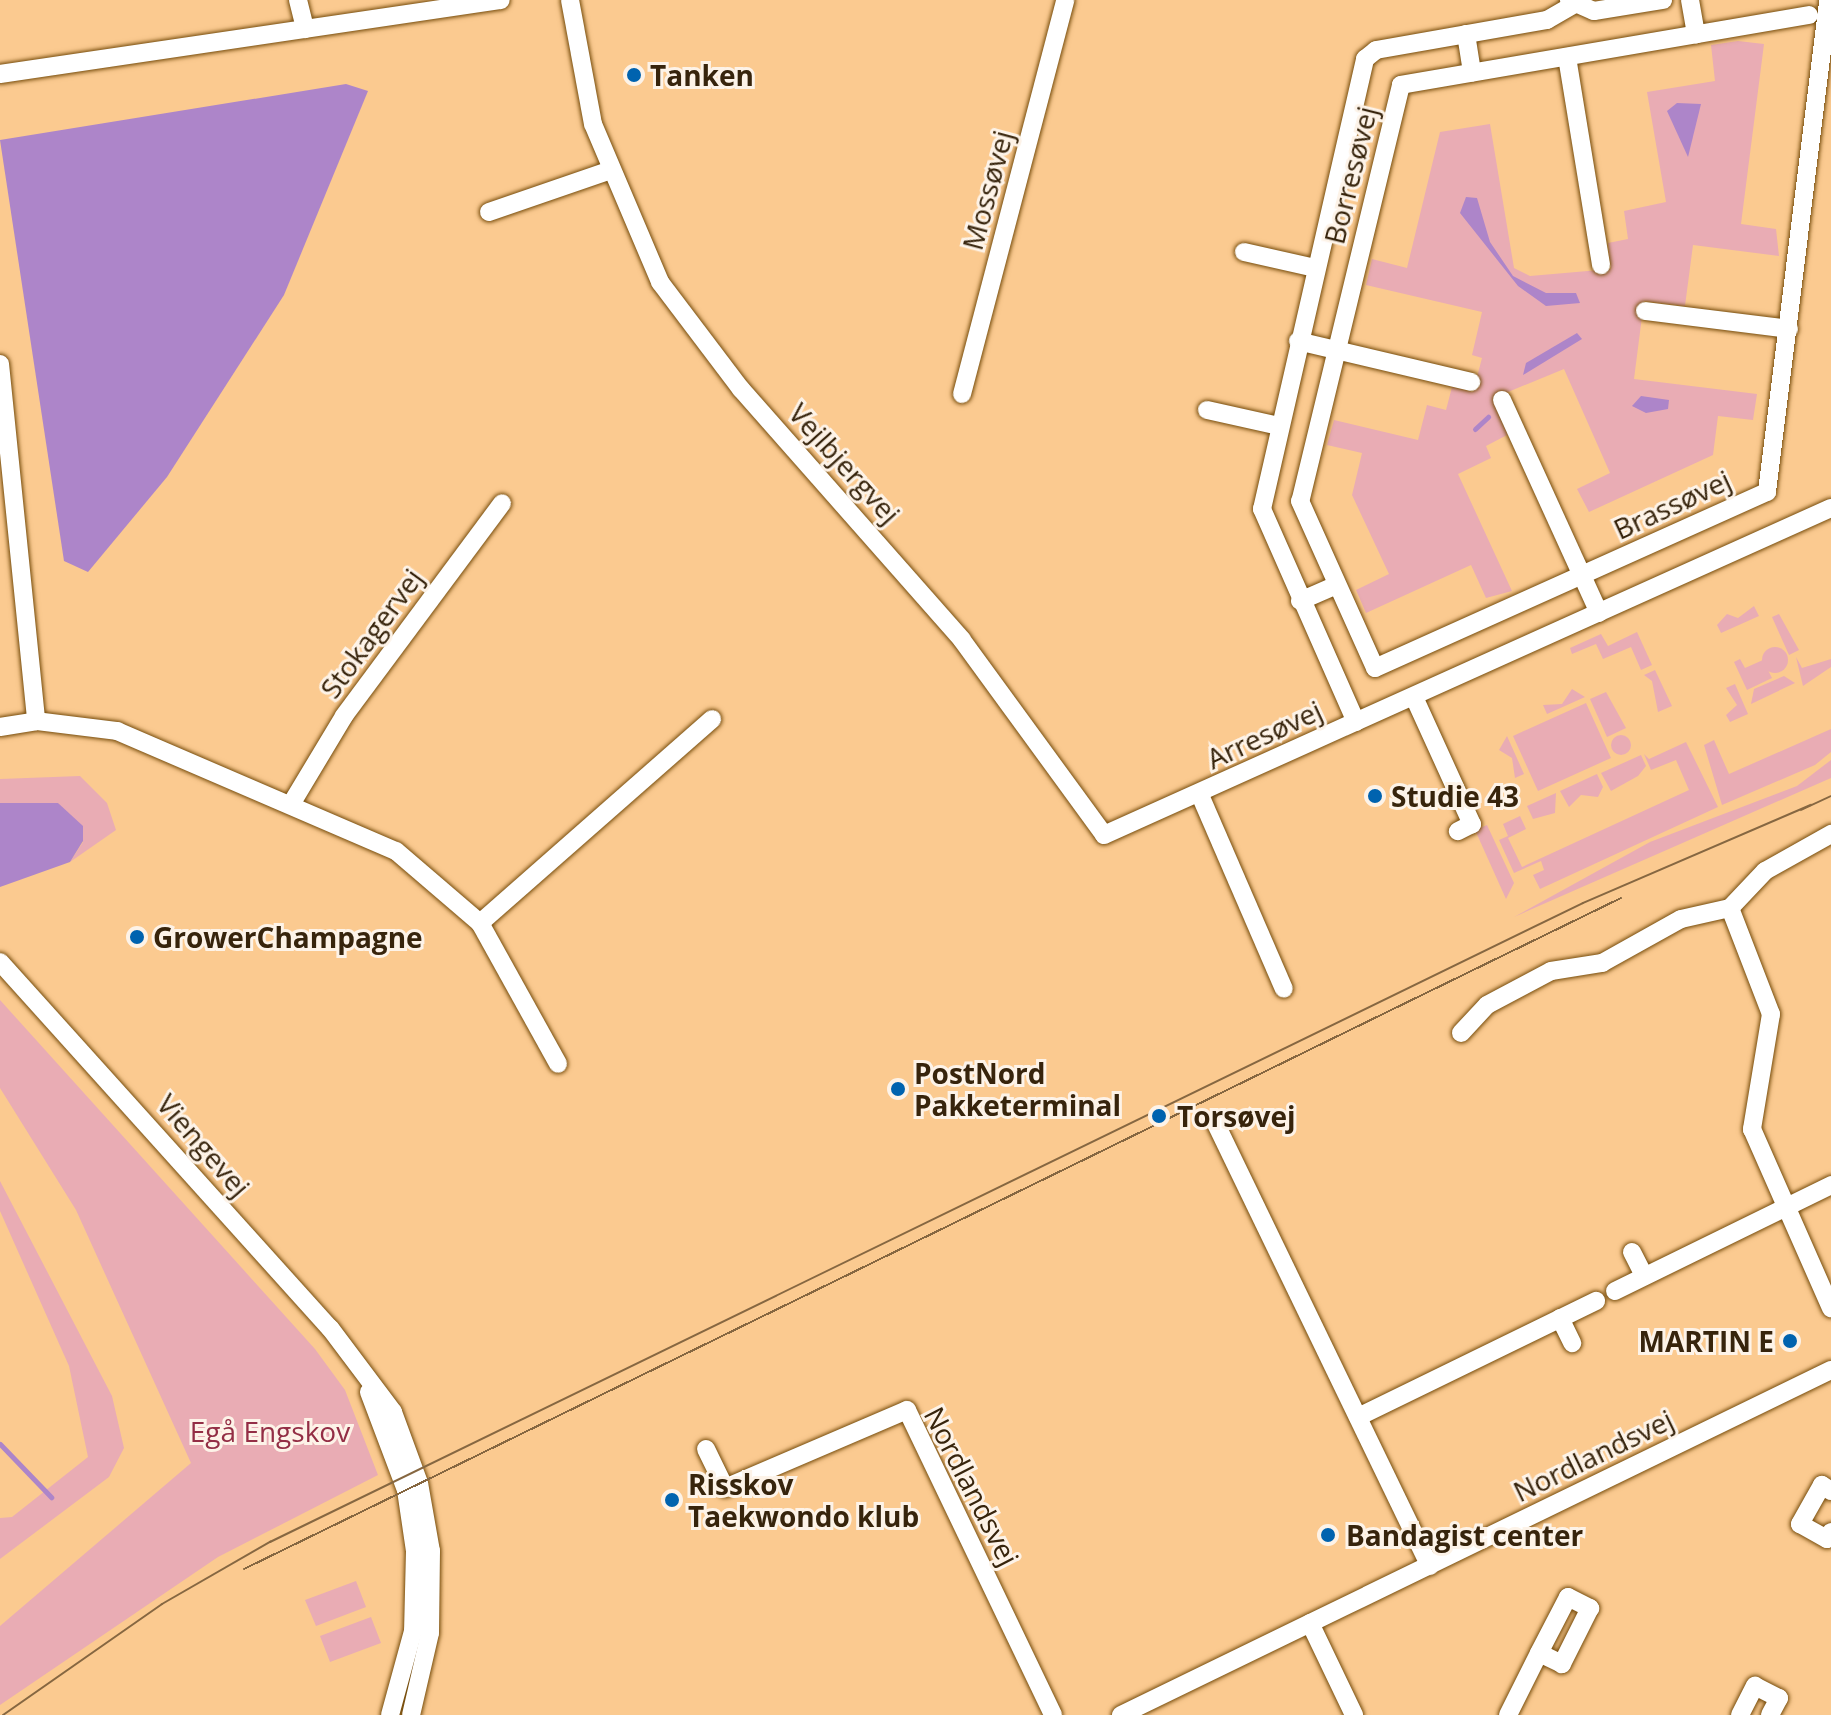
<!DOCTYPE html>
<html>
<head>
<meta charset="utf-8">
<style>
  body { margin:0 }
  #map { position:relative; width:1831px; height:1715px; overflow:hidden; background:#fbca90; font-family:"Open Sans",sans-serif }
  div>[style] { position:absolute }
  .green>* { inset:0; background:#e9acb4 }
  .round { border-radius:50% }
  .water>* { inset:0; background:#ad85c9 }
  .stream>* { height:5px; margin:-2.5px; padding:0 2.5px; transform-origin:2.5px; border-radius:2.5px; background:#ad85c9 }
  .roads { filter:drop-shadow(0 0 2px #764c0b) drop-shadow(0 0 2px #764c0b) }
  .minor>* { height:18px; margin:-9px; padding:0 9px; transform-origin:9px; border-radius:9px; background:#fff }
  .tram>* { height:2px; margin:-1px; padding:0 1px; transform-origin:1px; border-radius:1px; background:#866741 }
  .dots>* { width:22px; height:22px; translate:-50% -50%; box-sizing:border-box; border:4px solid #fdf3e8; border-radius:50% }
  span { translate:-50% -50%; white-space:nowrap; text-align:center; line-height:1.15; -webkit-text-stroke:6px #fdf3e8; paint-order:stroke }
  .poi-label { font-size:28px; color:#37240c; font-weight:700 }
  .left { translate:0 -50%; text-align:left }
  .right { translate:-100% -50%; text-align:right }
  .street-label { font-size:28px; color:#37240c }
  .park-label { font-size:28px; color:#932e45 }
</style>
</head>
<body>
<div id="map">
  <div class="green">
    <i style="clip-path:polygon(1738px 41px,1764px 44px,1741px 224px,1776px 229px,1779px 256px,1693px 245px,1685px 306px,1644px 301px,1634px 379px,1757px 394px,1753px 420px,1718px 416px,1713px 455px,1589px 512px,1577px 489px,1610px 473px,1564px 369px,1508px 392px,1494px 400px,1509px 434px,1486px 446px,1491px 458px,1458px 474px,1512px 591px,1486px 598px,1471px 565px,1366px 613px,1356px 590px,1389px 574px,1352px 495px,1362px 453px,1327px 445px,1334px 420px,1418px 440px,1427px 405px,1446px 410px,1452px 387px,1473px 392px,1482px 358px,1472px 355px,1482px 312px,1366px 285px,1372px 259px,1407px 268px,1440px 132px,1490px 124px,1514px 268px,1530px 276px,1611px 269px,1608px 243px,1628px 239px,1624px 211px,1666px 202px,1647px 92px,1715px 81px,1711px 45px)"></i>
    <i style="clip-path:polygon(1754px 606px,1759px 616px,1721px 633px,1717px 625px,1727px 614px,1738px 618px)"></i>
    <i style="clip-path:polygon(1779px 614px,1799px 650px,1789px 655px,1772px 617px)"></i>
    <i style="clip-path:polygon(1637px 632px,1652px 665px,1641px 670px,1631px 647px,1603px 659px,1596px 644px,1572px 654px,1570px 648px,1601px 634px,1608px 646px)"></i>
    <i class="round" style="left:1762px;top:647px;width:26px;height:26px"></i>
    <i style="clip-path:polygon(1796px 657px,1802px 668px,1831px 659px,1831px 667px,1803px 686px)"></i>
    <i style="clip-path:polygon(1740px 659px,1745px 668px,1763px 660px,1772px 678px,1747px 690px,1734px 662px)"></i>
    <i style="clip-path:polygon(1655px 670px,1672px 706px,1658px 712px,1652px 681px,1644px 675px)"></i>
    <i style="clip-path:polygon(1784px 676px,1795px 683px,1751px 704px,1754px 689px)"></i>
    <i style="clip-path:polygon(1735px 684px,1748px 714px,1730px 722px,1726px 715px,1737px 705px,1726px 688px)"></i>
    <i style="clip-path:polygon(1572px 689px,1585px 697px,1547px 714px,1543px 705px,1562px 704px)"></i>
    <i style="clip-path:polygon(1606px 692px,1626px 728px,1607px 737px,1590px 699px)"></i>
    <i style="clip-path:polygon(1586px 703px,1611px 758px,1538px 791px,1513px 736px)"></i>
    <i style="clip-path:polygon(1831px 729px,1831px 752px,1815px 765px,1722px 805px,1704px 745px,1714px 740px,1729px 774px)"></i>
    <i class="round" style="left:1611px;top:735px;width:20px;height:20px"></i>
    <i style="clip-path:polygon(1507px 736px,1524px 774px,1515px 778px,1512px 758px,1499px 750px)"></i>
    <i style="clip-path:polygon(1686px 742px,1718px 807px,1540px 889px,1533px 875px,1544px 870px,1541px 861px,1514px 873px,1499px 840px,1508px 836px,1503px 824px,1520px 816px,1526px 829px,1508px 838px,1522px 867px,1689px 790px,1676px 760px,1651px 770px,1644px 754px,1649px 759px)"></i>
    <i style="clip-path:polygon(1641px 755px,1646px 766px,1638px 776px,1611px 791px,1601px 773px)"></i>
    <i style="clip-path:polygon(1831px 760px,1831px 778px,1514px 917px,1650px 842px,1797px 786px)"></i>
    <i style="clip-path:polygon(1597px 774px,1603px 787px,1598px 797px,1581px 795px,1569px 807px,1560px 791px)"></i>
    <i style="clip-path:polygon(80px 776px,107px 803px,116px 830px,70px 862px,83px 842px,58px 803px,0 803px,0 779px)"></i>
    <i style="clip-path:polygon(1556px 793px,1555px 813px,1533px 819px,1527px 806px)"></i>
    <i style="clip-path:polygon(1487px 825px,1514px 883px,1506px 899px,1475px 830px)"></i>
    <i style="clip-path:polygon(0 1000px,315px 1349px,345px 1390px,378px 1475px,218px 1557px,0 1705px,0 1626px,191px 1463px,76px 1210px,0 1088px)"></i>
    <i style="clip-path:polygon(0 1181px,112px 1396px,124px 1448px,109px 1477px,0 1559px,0 1518px,12px 1517px,88px 1457px,69px 1366px,0 1211px)"></i>
    <i style="clip-path:polygon(356px 1581px,366px 1607px,316px 1626px,305px 1600px)"></i>
    <i style="clip-path:polygon(371px 1617px,381px 1643px,330px 1662px,320px 1636px)"></i>
  </div>
  <div class="water">
    <i style="clip-path:polygon(346px 84px,368px 91px,284px 295px,167px 477px,88px 572px,64px 561px,0 140px)"></i>
    <i style="clip-path:polygon(1677px 103px,1701px 104px,1688px 157px,1667px 111px)"></i>
    <i style="clip-path:polygon(1466px 197px,1477px 198px,1490px 242px,1513px 276px,1546px 293px,1576px 293px,1580px 303px,1546px 306px,1518px 286px,1460px 213px)"></i>
    <i style="clip-path:polygon(1577px 333px,1582px 339px,1523px 375px,1526px 363px)"></i>
    <i style="clip-path:polygon(1641px 396px,1669px 400px,1668px 409px,1646px 413px,1632px 406px)"></i>
    <i style="clip-path:polygon(0 803px,58px 803px,83px 826px,83px 841px,70px 862px,0 887px)"></i>
  </div>
  <div class="stream">
    <i style="left:1475px;top:429px;width:18px;rotate:-43deg"></i>
    <i style="left:0;top:1444px;width:74px;rotate:46.1deg"></i>
  </div>
  <div class="roads">
    <div class="minor">
      <i style="left:298px;top:0;width:30px;rotate:76deg"></i>
      <i style="left:570px;top:0;width:126px;rotate:79.5deg"></i>
      <i style="left:593px;top:124px;width:172px;rotate:67deg"></i>
      <i style="left:660px;top:282px;width:134px;rotate:52.9deg"></i>
      <i style="left:741px;top:389px;width:334px;rotate:48.6deg"></i>
      <i style="left:962px;top:640px;width:241px;rotate:53.9deg"></i>
      <i style="left:1104px;top:835px;width:797px;rotate:-24.22deg"></i>
      <i style="left:1569px;top:0;width:27px;rotate:24deg"></i>
      <i style="left:1594px;top:11px;width:70px;rotate:-9.1deg"></i>
      <i style="left:1690px;top:0;width:35px;rotate:80deg"></i>
      <i style="left:1809px;top:15px;width:414px;rotate:170.3deg"></i>
      <i style="left:1401px;top:85px;width:428px;rotate:103.6deg"></i>
      <i style="left:1300px;top:501px;width:183px;rotate:65.8deg"></i>
      <i style="left:1375px;top:668px;width:430px;rotate:-24.2deg"></i>
      <i style="left:1767px;top:492px;width:496px;rotate:-82.9deg"></i>
      <i style="left:1466px;top:34px;width:39px;rotate:81deg"></i>
      <i style="left:1567px;top:57px;width:211px;rotate:80.7deg"></i>
      <i style="left:0;top:74px;width:506px;rotate:-8.4deg"></i>
      <i style="left:489px;top:212px;width:126px;rotate:-19deg"></i>
      <i style="left:1244px;top:252px;width:73px;rotate:12.7deg"></i>
      <i style="left:1645px;top:311px;width:145px;rotate:7.1deg"></i>
      <i style="left:1298px;top:341px;width:178px;rotate:13.3deg"></i>
      <i style="left:0;top:364px;width:359px;rotate:84.2deg"></i>
      <i style="left:962px;top:394px;width:407px;rotate:-75.3deg"></i>
      <i style="left:1502px;top:400px;width:234px;rotate:65.5deg"></i>
      <i style="left:1207px;top:410px;width:74px;rotate:12.5deg"></i>
      <i style="left:1300px;top:601px;width:40px;rotate:-23.4deg"></i>
      <i style="left:1414px;top:697px;width:140px;rotate:65.5deg"></i>
      <i style="left:1472px;top:824px;width:16px;rotate:153deg"></i>
      <i style="left:1356px;top:722px;width:233px;rotate:-113.8deg"></i>
      <i style="left:1262px;top:509px;width:462px;rotate:-77.1deg"></i>
      <i style="left:1365px;top:59px;width:14px;rotate:-39deg"></i>
      <i style="left:1376px;top:50px;width:174px;rotate:-10deg"></i>
      <i style="left:1547px;top:20px;width:30px;rotate:-30deg"></i>
      <i style="left:0;top:727px;width:36px;rotate:-9deg"></i>
      <i style="left:36px;top:721px;width:82px;rotate:7deg"></i>
      <i style="left:117px;top:731px;width:304px;rotate:23.3deg"></i>
      <i style="left:396px;top:851px;width:111px;rotate:40.6deg"></i>
      <i style="left:480px;top:923px;width:161px;rotate:61deg"></i>
      <i style="left:1200px;top:795px;width:211px;rotate:66.6deg"></i>
      <i style="left:293px;top:801px;width:99px;rotate:-59deg"></i>
      <i style="left:344px;top:716px;width:265px;rotate:-53.4deg"></i>
      <i style="left:1730px;top:908px;width:51px;rotate:-46.6deg"></i>
      <i style="left:1765px;top:871px;width:76px;rotate:-29.3deg"></i>
      <i style="left:480px;top:923px;width:309px;rotate:-41.3deg"></i>
      <i style="left:0;top:962px;width:493px;rotate:48deg"></i>
      <i style="left:330px;top:1328px;width:105px;rotate:53.1deg"></i>
      <i style="left:393px;top:1412px;width:76px;rotate:69.9deg"></i>
      <i style="left:419px;top:1483px;width:69px;rotate:80deg"></i>
      <i style="left:431px;top:1551px;width:82px;rotate:90.7deg"></i>
      <i style="left:430px;top:1633px;width:84px;rotate:103deg"></i>
      <i style="left:1461px;top:1033px;width:38px;rotate:-47deg"></i>
      <i style="left:1487px;top:1005px;width:72px;rotate:-28deg"></i>
      <i style="left:1551px;top:971px;width:52px;rotate:-8.9deg"></i>
      <i style="left:1602px;top:963px;width:90px;rotate:-29.1deg"></i>
      <i style="left:1681px;top:919px;width:50px;rotate:-12.7deg"></i>
      <i style="left:1730px;top:908px;width:114px;rotate:68.9deg"></i>
      <i style="left:1771px;top:1014px;width:117px;rotate:99.4deg"></i>
      <i style="left:1752px;top:1129px;width:196px;rotate:66.2deg"></i>
      <i style="left:1216px;top:1124px;width:491px;rotate:64.2deg"></i>
      <i style="left:1632px;top:1252px;width:27px;rotate:63deg"></i>
      <i style="left:1615px;top:1291px;width:241px;rotate:-26.1deg"></i>
      <i style="left:1560px;top:1318px;width:28px;rotate:64deg"></i>
      <i style="left:369px;top:1392px;width:105px;rotate:69.3deg"></i>
      <i style="left:406px;top:1490px;width:62px;rotate:81.6deg"></i>
      <i style="left:415px;top:1551px;width:80px;rotate:91.4deg"></i>
      <i style="left:413px;top:1631px;width:87px;rotate:105.3deg"></i>
      <i style="left:1358px;top:1417px;width:265px;rotate:-26deg"></i>
      <i style="left:706px;top:1449px;width:43px;rotate:64deg"></i>
      <i style="left:725px;top:1488px;width:198px;rotate:-23.2deg"></i>
      <i style="left:907px;top:1410px;width:338px;rotate:64.4deg"></i>
      <i style="left:1831px;top:1491px;width:11px;rotate:-146deg"></i>
      <i style="left:1822px;top:1485px;width:45px;rotate:119.4deg"></i>
      <i style="left:1800px;top:1524px;width:31px;rotate:29deg"></i>
      <i style="left:1827px;top:1539px;width:8px;rotate:-60deg"></i>
      <i style="left:1310px;top:1623px;width:102px;rotate:64.4deg"></i>
      <i style="left:1121px;top:1715px;width:789px;rotate:-25.92deg"></i>
      <i style="left:1508px;top:1715px;width:69px;rotate:-63.4deg"></i>
      <i style="left:1539px;top:1653px;width:63px;rotate:-62.6deg"></i>
      <i style="left:1568px;top:1597px;width:25px;rotate:27deg"></i>
      <i style="left:1590px;top:1608px;width:63px;rotate:116.6deg"></i>
      <i style="left:1562px;top:1664px;width:25px;rotate:-154deg"></i>
      <i style="left:1740px;top:1715px;width:33px;rotate:-63deg"></i>
      <i style="left:1755px;top:1686px;width:27px;rotate:27deg"></i>
      <i style="left:1779px;top:1698px;width:19px;rotate:118deg"></i>
    </div>
  </div>
  <div class="tram">
    <i style="left:1801px;top:810px;width:33px;rotate:-25deg"></i>
    <i style="left:244px;top:1569px;width:1532px;rotate:-25.98deg"></i>
    <i style="left:3px;top:1715px;width:194px;rotate:-34.9deg"></i>
    <i style="left:162px;top:1604px;width:125px;rotate:-29.9deg"></i>
    <i style="left:270px;top:1542px;width:1460px;rotate:-25.95deg"></i>
    <i style="left:1583px;top:903px;width:248px;rotate:-23.3deg"></i>
  </div>
  <div class="dots">
    <i style="left:634px;top:75px;background:#0063af"></i>
    <i style="left:1375px;top:796px;background:#0063af"></i>
    <i style="left:137px;top:937px;background:#0063af"></i>
    <i style="left:898px;top:1089px;background:#0063af"></i>
    <i style="left:1159px;top:1116px;background:#0063af"></i>
    <i style="left:1790px;top:1341px;background:#0063af"></i>
    <i style="left:672px;top:1500px;background:#0063af"></i>
    <i style="left:1328px;top:1535px;background:#0063af"></i>
  </div>
  <div class="poi-label">
    <span class="left" style="left:650px;top:75px">Tanken</span>
    <span class="left" style="left:1391px;top:796px">Studie 43</span>
    <span class="left" style="left:153px;top:937px">GrowerChampagne</span>
    <span class="left" style="left:914px;top:1089px">PostNord<br>Pakketerminal</span>
    <span class="left" style="left:1177px;top:1116px">Torsøvej</span>
    <span class="right" style="left:1774px;top:1341px">MARTIN E</span>
    <span class="left" style="left:688px;top:1500px">Risskov<br>Taekwondo klub</span>
    <span class="left" style="left:1346px;top:1535px">Bandagist center</span>
  </div>
  <div class="street-label">
    <span style="left:1350px;top:175px;rotate:-76deg">Borresøvej</span>
    <span style="left:987px;top:190px;rotate:-75deg">Mossøvej</span>
    <span style="left:845px;top:463px;rotate:48deg">Vejlbjergvej</span>
    <span style="left:1672px;top:504px;rotate:-25deg">Brassøvej</span>
    <span style="left:371px;top:633px;rotate:-54deg">Stokagervej</span>
    <span style="left:1264px;top:734px;rotate:-25deg">Arresøvej</span>
    <span style="left:204px;top:1145px;rotate:49deg">Viengevej</span>
    <span style="left:1593px;top:1455px;rotate:-26deg">Nordlandsvej</span>
    <span style="left:972px;top:1486px;rotate:63deg">Nordlandsvej</span>
  </div>
  <div class="park-label">
    <span style="left:270px;top:1431px">Egå Engskov</span>
  </div>
</div>
</body>
</html>
